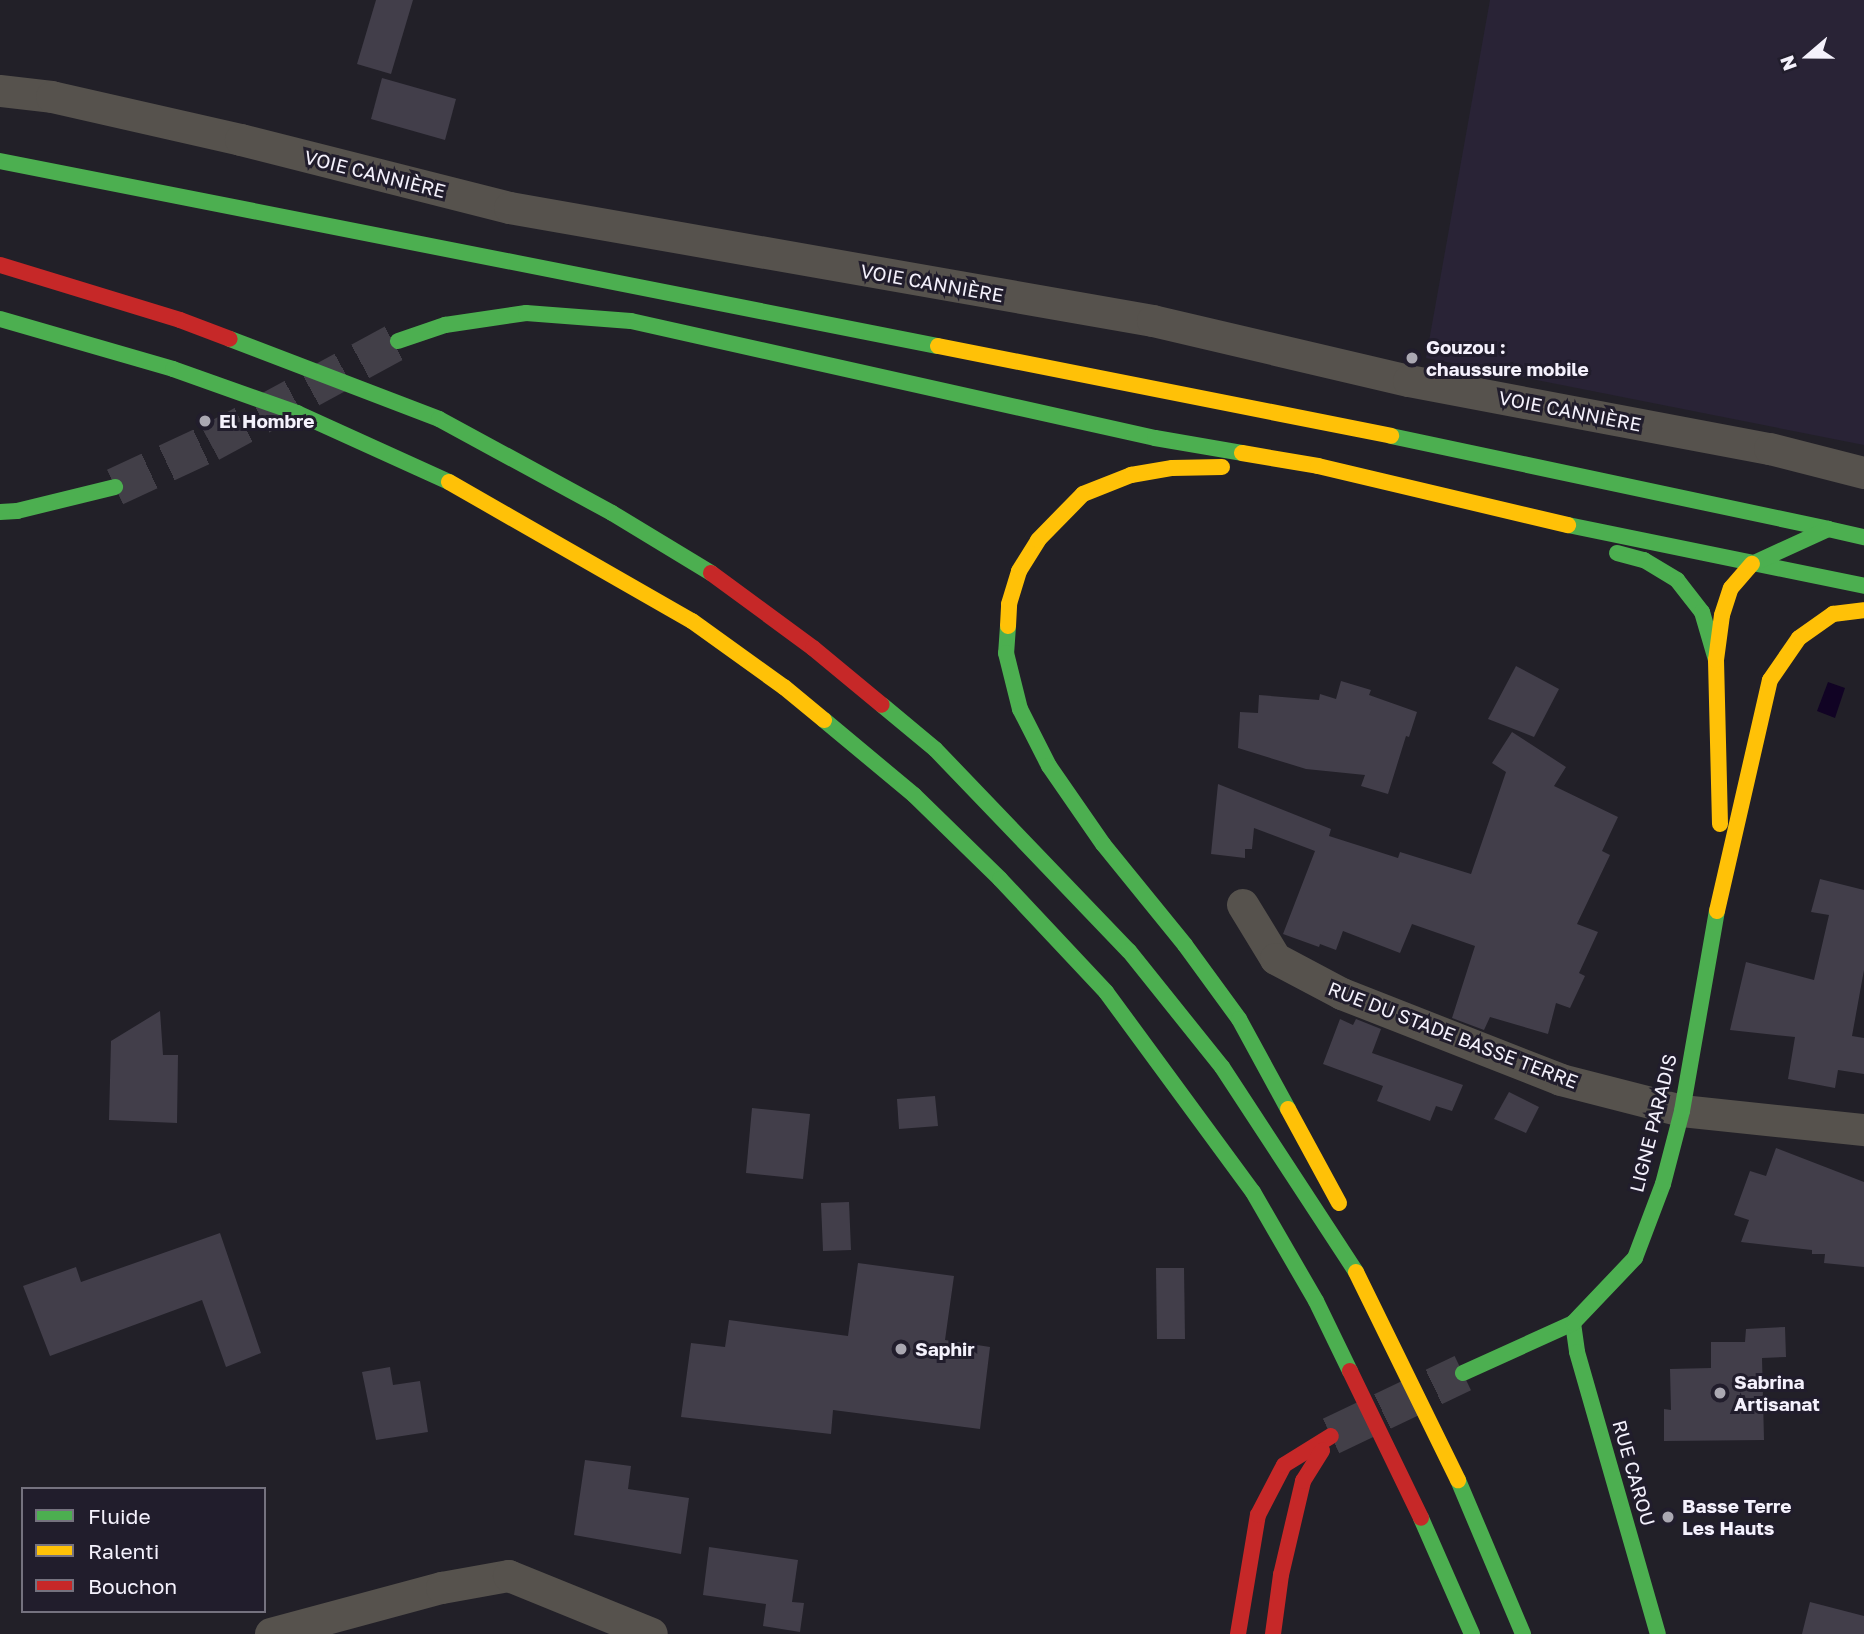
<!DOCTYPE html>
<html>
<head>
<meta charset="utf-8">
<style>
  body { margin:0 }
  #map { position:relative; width:1864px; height:1634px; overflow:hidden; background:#222028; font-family:"Golos Text",sans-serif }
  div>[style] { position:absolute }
  .built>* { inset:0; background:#292336 }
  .water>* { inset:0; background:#110324 }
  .building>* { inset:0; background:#423e4a }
  .secondary-tunnel>* { height:38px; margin-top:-19px; transform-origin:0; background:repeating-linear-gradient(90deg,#423f48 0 38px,transparent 0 57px) }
  .highway-tunnel>* { height:38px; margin-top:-19px; transform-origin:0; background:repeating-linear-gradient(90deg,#423f48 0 38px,transparent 0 57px) }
  .street>* { height:32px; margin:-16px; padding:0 16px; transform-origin:16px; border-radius:16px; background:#56524d }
  .fast>* { height:16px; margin:-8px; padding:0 8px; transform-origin:8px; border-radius:8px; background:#4caf50 }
  .slow>* { height:16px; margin:-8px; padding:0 8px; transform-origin:8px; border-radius:8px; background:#ffc107 }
  .jam>* { height:16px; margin:-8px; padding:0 8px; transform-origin:8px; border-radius:8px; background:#c62828 }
  .dots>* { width:19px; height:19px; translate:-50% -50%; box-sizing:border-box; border:4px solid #211d2c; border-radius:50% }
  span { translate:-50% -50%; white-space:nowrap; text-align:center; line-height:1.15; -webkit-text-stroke:6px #211d2c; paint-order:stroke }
  .street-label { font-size:19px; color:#f4f1fc }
  .poi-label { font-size:19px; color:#f4f1fc; font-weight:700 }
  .left { translate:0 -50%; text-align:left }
  .legend { position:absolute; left:21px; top:1487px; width:245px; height:126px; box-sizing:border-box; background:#211d2c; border:2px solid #75727f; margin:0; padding:9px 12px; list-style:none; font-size:21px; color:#f4f1fc }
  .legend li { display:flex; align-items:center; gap:14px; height:35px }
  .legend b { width:35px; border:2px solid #75727f }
  .north { position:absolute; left:1773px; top:21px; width:70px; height:70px; -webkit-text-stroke:5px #211d2c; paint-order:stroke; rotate:250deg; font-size:19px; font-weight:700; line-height:28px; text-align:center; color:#f4f1fc }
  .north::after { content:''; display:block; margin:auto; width:24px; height:32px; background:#f4f1fc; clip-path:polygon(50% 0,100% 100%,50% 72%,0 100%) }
</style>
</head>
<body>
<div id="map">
  <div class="built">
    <i style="clip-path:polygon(1490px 0,1864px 0,1864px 445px,1426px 358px)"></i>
  </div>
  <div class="water">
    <i style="clip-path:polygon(1828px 682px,1845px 688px,1835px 718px,1817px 711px)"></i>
  </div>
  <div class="building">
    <i style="clip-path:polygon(376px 0,413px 0,391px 74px,357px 64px)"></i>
    <i style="clip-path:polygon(382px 78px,456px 99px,445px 140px,371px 119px)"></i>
    <i style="clip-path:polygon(1516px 666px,1559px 689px,1534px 737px,1488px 719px)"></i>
    <i style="clip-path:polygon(1341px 681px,1371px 690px,1369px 695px,1417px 712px,1409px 737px,1406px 736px,1388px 794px,1361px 786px,1365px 775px,1306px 769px,1238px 748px,1240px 712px,1258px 713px,1259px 695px,1319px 700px,1320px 694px,1336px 699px)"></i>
    <i style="clip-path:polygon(1512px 732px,1566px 767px,1554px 786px,1618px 817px,1602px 851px,1610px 855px,1577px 924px,1598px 932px,1579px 973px,1585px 976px,1570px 1008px,1556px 1003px,1548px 1034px,1490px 1017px,1484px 1030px,1452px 1018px,1475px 946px,1412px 924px,1400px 953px,1343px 931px,1336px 950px,1320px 944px,1319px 947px,1283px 934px,1315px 851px,1254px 828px,1252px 849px,1245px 849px,1245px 858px,1211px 854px,1218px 784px,1331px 829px,1329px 836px,1398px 858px,1400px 852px,1471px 874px,1506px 772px,1492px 763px)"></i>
    <i style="clip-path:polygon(1820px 879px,1864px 890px,1864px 970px,1852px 1036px,1864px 1038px,1864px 1074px,1838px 1070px,1835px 1088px,1788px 1079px,1795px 1037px,1730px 1030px,1746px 962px,1814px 980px,1829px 915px,1811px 912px)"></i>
    <i style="clip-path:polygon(160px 1011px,163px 1055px,178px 1055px,177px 1123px,109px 1120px,111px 1041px)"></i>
    <i style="clip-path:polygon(1340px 1019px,1353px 1025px,1356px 1019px,1381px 1029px,1372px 1053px,1463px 1085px,1452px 1111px,1436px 1106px,1430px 1121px,1377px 1101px,1383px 1086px,1323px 1064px)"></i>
    <i style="clip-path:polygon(1509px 1092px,1539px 1107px,1526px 1133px,1494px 1119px)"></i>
    <i style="clip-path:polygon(935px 1096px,938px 1126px,899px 1129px,897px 1099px)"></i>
    <i style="clip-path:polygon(752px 1108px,810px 1114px,803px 1179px,746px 1173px)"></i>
    <i style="clip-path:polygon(1776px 1148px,1864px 1182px,1864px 1267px,1824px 1263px,1825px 1254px,1812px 1254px,1812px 1250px,1741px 1242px,1749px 1220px,1734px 1215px,1750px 1171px,1766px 1176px)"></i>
    <i style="clip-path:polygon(849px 1202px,851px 1250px,823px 1251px,821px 1203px)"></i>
    <i style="clip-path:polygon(220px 1233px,261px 1353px,226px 1367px,202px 1300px,50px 1356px,23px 1286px,76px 1267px,81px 1282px)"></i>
    <i style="clip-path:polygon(858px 1263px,954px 1276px,945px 1340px,990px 1347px,980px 1429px,833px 1410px,831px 1434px,681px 1417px,691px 1343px,725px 1347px,729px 1320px,848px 1336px)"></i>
    <i style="clip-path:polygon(1156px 1268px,1184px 1268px,1185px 1339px,1157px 1339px)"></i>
    <i style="clip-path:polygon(1785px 1327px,1786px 1357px,1762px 1358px,1764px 1440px,1664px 1441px,1664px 1409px,1671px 1410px,1670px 1369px,1711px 1368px,1711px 1342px,1745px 1342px,1746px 1329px)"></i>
    <i style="clip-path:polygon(390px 1367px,393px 1385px,420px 1381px,428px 1432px,376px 1440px,362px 1372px)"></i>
    <i style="clip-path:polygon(585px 1460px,631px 1466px,628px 1489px,689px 1498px,681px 1554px,574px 1535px)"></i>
    <i style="clip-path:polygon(709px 1547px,798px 1560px,792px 1602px,804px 1603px,800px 1632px,763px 1626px,766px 1604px,703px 1595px)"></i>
    <i style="clip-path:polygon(1810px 1602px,1864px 1616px,1864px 1634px,1802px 1634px)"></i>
  </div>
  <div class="secondary-tunnel">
    <i style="left:1331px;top:1436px;width:146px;rotate:-25.5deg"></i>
  </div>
  <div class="highway-tunnel">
    <i style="left:115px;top:487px;width:105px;rotate:-24.9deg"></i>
    <i style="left:210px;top:443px;width:214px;rotate:-28.5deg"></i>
  </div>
  <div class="street">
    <i style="left:0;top:91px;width:52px;rotate:6.6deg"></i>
    <i style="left:52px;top:97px;width:194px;rotate:12.8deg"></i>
    <i style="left:241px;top:140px;width:277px;rotate:14.2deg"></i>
    <i style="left:510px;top:208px;width:653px;rotate:9.97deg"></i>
    <i style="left:1153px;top:321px;width:263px;rotate:13.2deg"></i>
    <i style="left:1409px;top:381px;width:367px;rotate:10.7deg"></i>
    <i style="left:1770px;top:449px;width:97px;rotate:14.3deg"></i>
    <i style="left:1243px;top:905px;width:63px;rotate:58.6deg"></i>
    <i style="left:1276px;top:959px;width:75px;rotate:27.9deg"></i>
    <i style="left:1342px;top:994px;width:235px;rotate:21.4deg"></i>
    <i style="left:1561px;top:1080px;width:125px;rotate:14.4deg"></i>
    <i style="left:1682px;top:1111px;width:183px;rotate:6deg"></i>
    <i style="left:271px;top:1634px;width:177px;rotate:-15.1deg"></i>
    <i style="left:442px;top:1588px;width:68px;rotate:-10.2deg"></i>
    <i style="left:509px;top:1576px;width:154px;rotate:22.1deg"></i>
  </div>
  <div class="fast">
    <i style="left:0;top:161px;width:956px;rotate:11.16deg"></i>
    <i style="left:0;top:319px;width:180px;rotate:16.1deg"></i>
    <i style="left:173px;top:369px;width:132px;rotate:19.5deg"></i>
    <i style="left:297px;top:413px;width:167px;rotate:24.4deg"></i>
    <i style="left:230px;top:339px;width:224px;rotate:20.9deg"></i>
    <i style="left:439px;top:419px;width:197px;rotate:28.5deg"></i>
    <i style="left:612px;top:513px;width:116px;rotate:31.2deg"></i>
    <i style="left:398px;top:341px;width:50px;rotate:-18.8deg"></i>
    <i style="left:445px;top:325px;width:82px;rotate:-8.4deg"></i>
    <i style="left:526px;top:313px;width:105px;rotate:4.4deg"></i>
    <i style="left:631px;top:321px;width:537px;rotate:12.59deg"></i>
    <i style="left:1155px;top:438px;width:88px;rotate:9.8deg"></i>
    <i style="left:1391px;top:436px;width:447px;rotate:12deg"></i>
    <i style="left:0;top:512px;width:17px;rotate:-3deg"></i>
    <i style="left:17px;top:511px;width:101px;rotate:-13.8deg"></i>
    <i style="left:1568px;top:525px;width:302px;rotate:11.6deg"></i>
    <i style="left:1617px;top:553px;width:28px;rotate:15deg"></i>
    <i style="left:1644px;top:560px;width:39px;rotate:31deg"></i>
    <i style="left:1677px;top:580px;width:41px;rotate:52deg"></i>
    <i style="left:1702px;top:612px;width:50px;rotate:73.7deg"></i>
    <i style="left:1752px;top:564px;width:84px;rotate:-24.7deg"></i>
    <i style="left:1828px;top:529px;width:37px;rotate:13deg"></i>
    <i style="left:1008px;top:626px;width:27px;rotate:94deg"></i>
    <i style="left:1006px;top:653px;width:58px;rotate:76deg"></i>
    <i style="left:1020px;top:709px;width:64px;rotate:63deg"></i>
    <i style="left:1049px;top:766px;width:95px;rotate:55.3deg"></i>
    <i style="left:1103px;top:844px;width:130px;rotate:50.9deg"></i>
    <i style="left:1185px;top:945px;width:92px;rotate:53.9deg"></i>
    <i style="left:1239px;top:1019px;width:102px;rotate:61.4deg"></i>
    <i style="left:882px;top:705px;width:69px;rotate:39.7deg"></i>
    <i style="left:935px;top:749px;width:280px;rotate:46.2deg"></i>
    <i style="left:1129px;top:951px;width:149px;rotate:51.3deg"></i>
    <i style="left:1222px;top:1067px;width:245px;rotate:56.8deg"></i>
    <i style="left:824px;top:720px;width:117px;rotate:39.8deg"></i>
    <i style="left:914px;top:795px;width:120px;rotate:44.3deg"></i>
    <i style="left:1000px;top:879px;width:155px;rotate:46.8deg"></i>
    <i style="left:1106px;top:992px;width:248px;rotate:53.7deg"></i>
    <i style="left:1253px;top:1192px;width:126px;rotate:60deg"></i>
    <i style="left:1316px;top:1301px;width:78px;rotate:64.1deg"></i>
    <i style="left:1573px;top:1323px;width:29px;rotate:82deg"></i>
    <i style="left:1577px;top:1352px;width:293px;rotate:74deg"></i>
    <i style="left:1463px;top:1373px;width:121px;rotate:-24.4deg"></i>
    <i style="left:1573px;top:1323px;width:90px;rotate:-46.4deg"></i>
    <i style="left:1635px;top:1258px;width:79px;rotate:-69.3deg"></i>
    <i style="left:1663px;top:1184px;width:75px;rotate:-75.4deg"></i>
    <i style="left:1682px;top:1111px;width:203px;rotate:-80.1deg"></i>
    <i style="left:1458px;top:1480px;width:167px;rotate:67.1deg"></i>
    <i style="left:1421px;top:1518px;width:127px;rotate:66.3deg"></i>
  </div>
  <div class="slow">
    <i style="left:938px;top:346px;width:462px;rotate:11.2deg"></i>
    <i style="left:1242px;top:453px;width:77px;rotate:9.7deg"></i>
    <i style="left:1318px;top:466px;width:257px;rotate:13.3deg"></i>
    <i style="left:449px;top:482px;width:280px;rotate:29.8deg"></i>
    <i style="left:692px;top:621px;width:113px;rotate:35.7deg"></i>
    <i style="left:784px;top:687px;width:52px;rotate:39.5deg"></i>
    <i style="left:1008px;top:626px;width:22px;rotate:-87deg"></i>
    <i style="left:1009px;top:604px;width:34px;rotate:-73deg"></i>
    <i style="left:1019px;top:571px;width:36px;rotate:-58deg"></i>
    <i style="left:1038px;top:540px;width:64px;rotate:-45.6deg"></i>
    <i style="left:1083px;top:494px;width:52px;rotate:-21.6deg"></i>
    <i style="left:1131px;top:475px;width:42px;rotate:-9.7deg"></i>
    <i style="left:1172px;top:468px;width:50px;rotate:-1.1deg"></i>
    <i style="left:1720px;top:824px;width:164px;rotate:-91.4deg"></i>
    <i style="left:1716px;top:660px;width:45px;rotate:-82.4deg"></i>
    <i style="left:1722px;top:615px;width:28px;rotate:-72deg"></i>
    <i style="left:1731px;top:588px;width:32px;rotate:-49deg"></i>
    <i style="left:1717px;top:911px;width:237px;rotate:-77.1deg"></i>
    <i style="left:1770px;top:680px;width:51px;rotate:-55.4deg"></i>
    <i style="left:1799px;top:638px;width:42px;rotate:-35.2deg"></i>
    <i style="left:1833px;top:614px;width:31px;rotate:-7deg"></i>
    <i style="left:1288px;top:1109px;width:107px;rotate:61.5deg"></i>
    <i style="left:1356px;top:1272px;width:232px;rotate:63.9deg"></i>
  </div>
  <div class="jam">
    <i style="left:0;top:265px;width:188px;rotate:17deg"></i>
    <i style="left:180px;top:320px;width:53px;rotate:20.8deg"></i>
    <i style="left:711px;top:573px;width:127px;rotate:36.3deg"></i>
    <i style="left:813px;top:648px;width:89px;rotate:39.6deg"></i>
    <i style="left:1350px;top:1371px;width:163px;rotate:64.2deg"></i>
    <i style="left:1238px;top:1634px;width:121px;rotate:-80.5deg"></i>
    <i style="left:1258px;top:1515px;width:56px;rotate:-62.5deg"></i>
    <i style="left:1284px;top:1465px;width:55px;rotate:-31.7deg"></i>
    <i style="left:1273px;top:1634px;width:60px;rotate:-82.3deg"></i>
    <i style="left:1281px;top:1575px;width:97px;rotate:-76.8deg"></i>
    <i style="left:1303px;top:1481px;width:36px;rotate:-58deg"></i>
  </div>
  <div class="dots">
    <i style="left:1412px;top:358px;background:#aaa8b2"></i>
    <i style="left:205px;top:421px;background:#aaa8b2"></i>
    <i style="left:901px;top:1349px;background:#aaa8b2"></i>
    <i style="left:1720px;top:1393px;background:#aaa8b2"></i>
    <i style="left:1668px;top:1517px;background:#aaa8b2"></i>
  </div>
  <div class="street-label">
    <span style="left:375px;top:174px;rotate:14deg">VOIE CANNIÈRE</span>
    <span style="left:932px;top:283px;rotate:10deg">VOIE CANNIÈRE</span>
    <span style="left:1570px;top:411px;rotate:11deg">VOIE CANNIÈRE</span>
    <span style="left:1453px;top:1035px;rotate:21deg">RUE DU STADE BASSE TERRE</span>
    <span style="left:1653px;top:1123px;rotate:-76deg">LIGNE PARADIS</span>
    <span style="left:1634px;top:1473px;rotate:74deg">RUE CAROU</span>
  </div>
  <div class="poi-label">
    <span class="left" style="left:1426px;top:358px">Gouzou :<br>chaussure mobile</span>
    <span class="left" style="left:219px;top:421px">El Hombre</span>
    <span class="left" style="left:915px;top:1349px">Saphir</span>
    <span class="left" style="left:1734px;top:1393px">Sabrina<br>Artisanat</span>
    <span class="left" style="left:1682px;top:1517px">Basse Terre<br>Les Hauts</span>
  </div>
  <ul class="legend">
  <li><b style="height:9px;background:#4caf50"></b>Fluide</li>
  <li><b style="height:9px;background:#ffc107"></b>Ralenti</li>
  <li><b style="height:9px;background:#c62828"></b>Bouchon</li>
  </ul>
  <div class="north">N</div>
</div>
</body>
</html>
